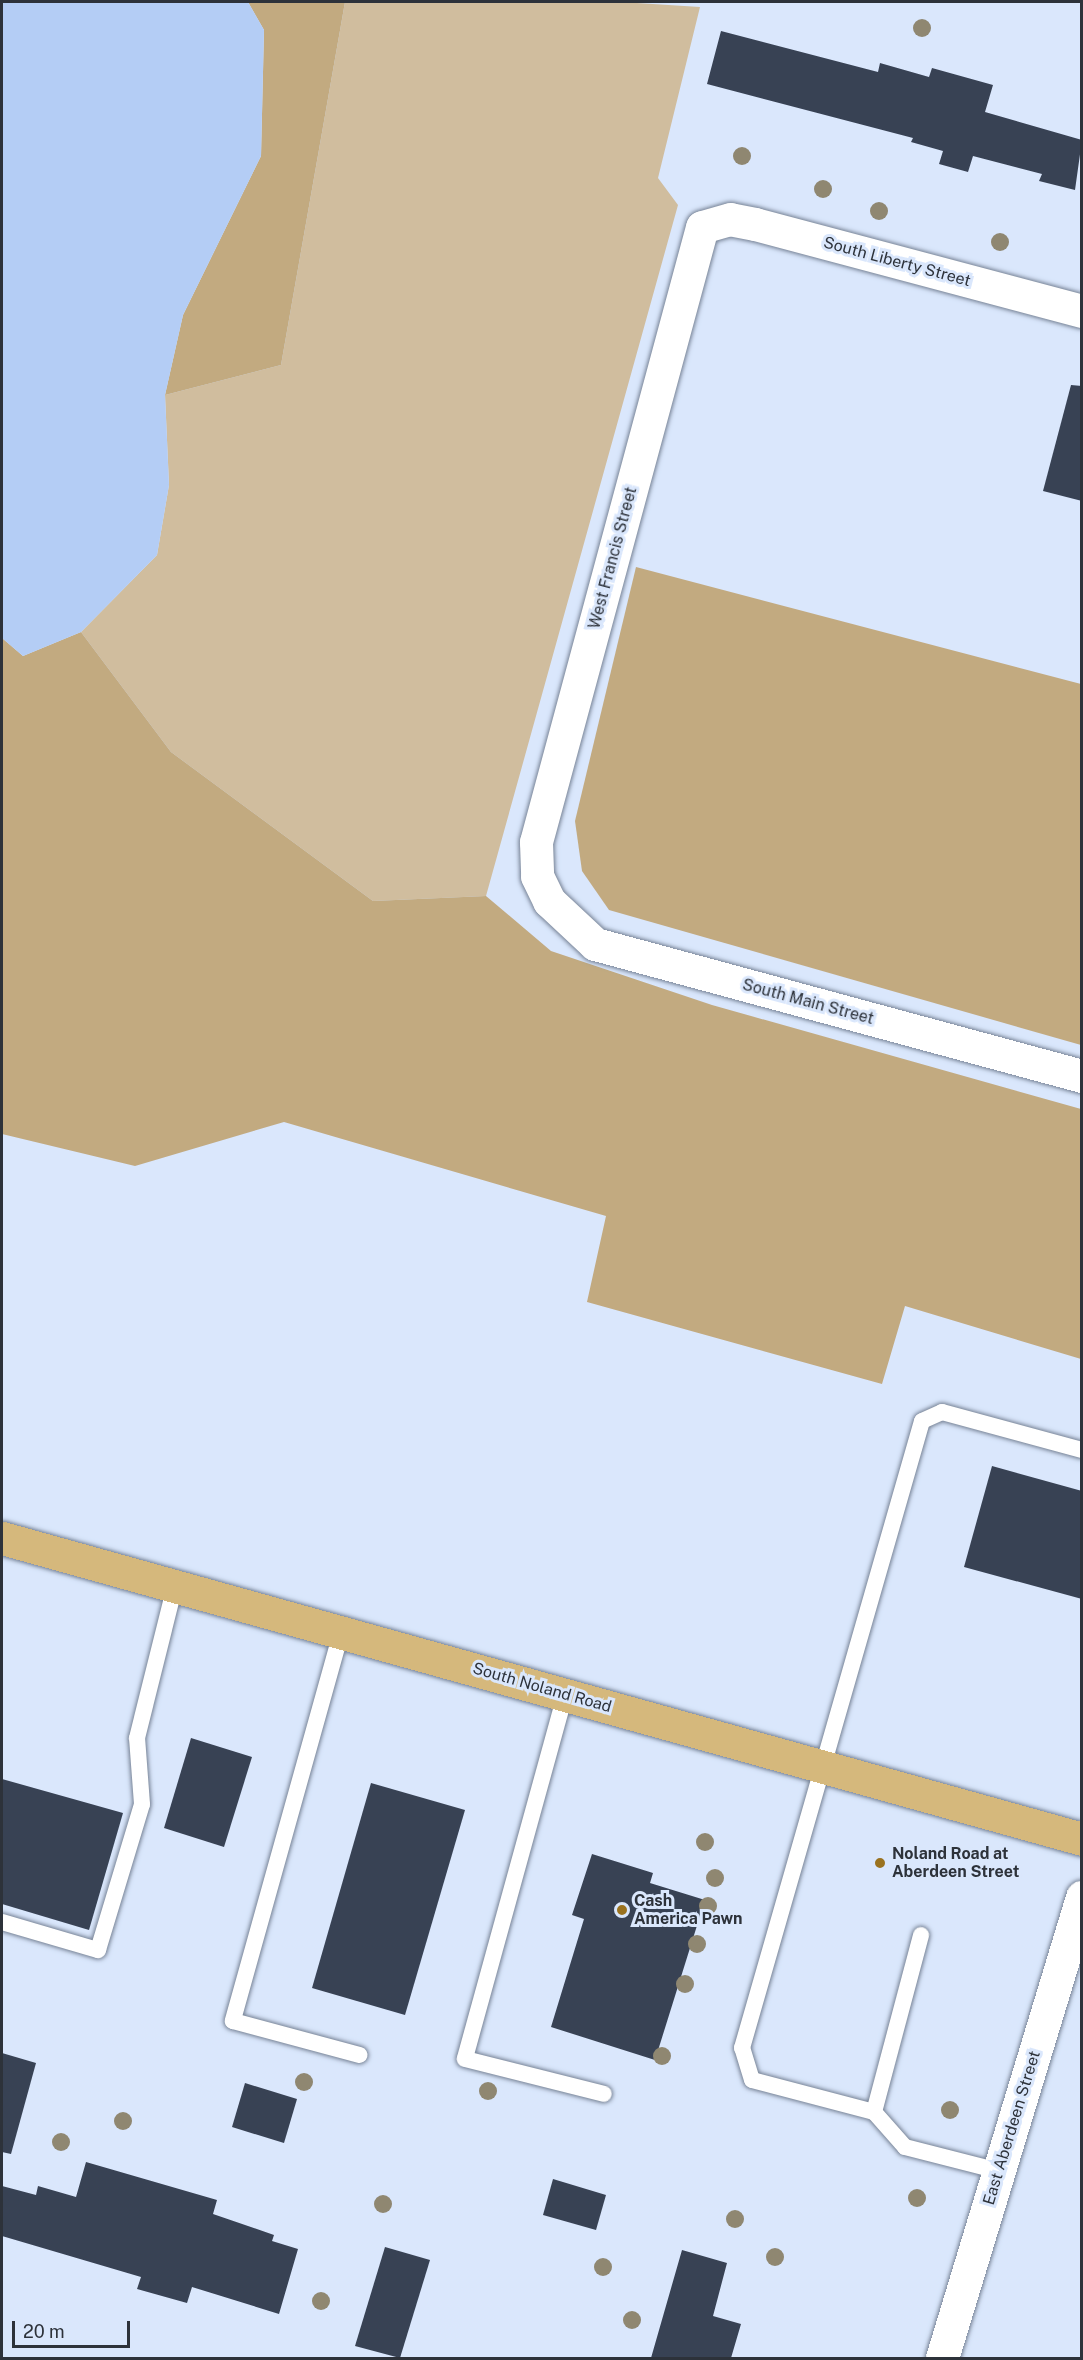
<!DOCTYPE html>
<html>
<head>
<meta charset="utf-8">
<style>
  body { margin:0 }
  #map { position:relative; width:1083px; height:2360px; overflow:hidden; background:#dae7fc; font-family:"Public Sans",sans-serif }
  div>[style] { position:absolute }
  .green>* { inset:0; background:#d0bd9e }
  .forest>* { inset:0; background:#c2aa80 }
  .water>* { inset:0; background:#b4cdf5 }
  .building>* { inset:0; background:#384254 }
  .roads { filter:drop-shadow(0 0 2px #778396) drop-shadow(0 0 2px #778396) }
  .service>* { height:16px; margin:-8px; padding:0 8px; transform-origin:8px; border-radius:8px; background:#fff }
  .minor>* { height:33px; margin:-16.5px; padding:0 16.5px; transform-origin:16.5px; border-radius:16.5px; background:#fff }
  .primary>* { height:33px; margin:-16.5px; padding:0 16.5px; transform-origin:16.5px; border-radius:16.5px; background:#d5b87c }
  .trees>* { width:18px; height:18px; margin:-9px; border-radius:50%; background:#8f8771 }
  .dots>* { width:16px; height:16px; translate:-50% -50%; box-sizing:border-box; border:3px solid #dae7fc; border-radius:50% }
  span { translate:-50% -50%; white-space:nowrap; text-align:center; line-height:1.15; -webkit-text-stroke:6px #dae7fc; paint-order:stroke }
  .street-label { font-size:16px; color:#2d323a }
  .poi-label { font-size:16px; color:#2d323a; font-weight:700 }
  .left { translate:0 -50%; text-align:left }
  .frame { position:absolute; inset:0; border:3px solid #2d323a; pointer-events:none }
  .scale { position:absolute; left:12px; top:2321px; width:118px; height:27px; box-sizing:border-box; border:3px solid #2d323a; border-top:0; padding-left:8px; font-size:18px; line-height:21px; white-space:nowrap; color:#2d323a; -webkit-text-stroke:4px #dae7fc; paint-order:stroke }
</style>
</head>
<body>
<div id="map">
  <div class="green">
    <i style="clip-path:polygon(345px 2px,621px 2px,700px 7px,658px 178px,678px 205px,486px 896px,373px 901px,171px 752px,81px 632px,157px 555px,169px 485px,165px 395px,281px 365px)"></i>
  </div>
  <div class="forest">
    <i style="clip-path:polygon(248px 2px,345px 2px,281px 365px,165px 395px,183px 315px,261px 156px,264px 30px)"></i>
    <i style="clip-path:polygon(636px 567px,1081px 684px,1081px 1045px,609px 910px,582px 871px,575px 821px)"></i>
    <i style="clip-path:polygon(81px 632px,171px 752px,373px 901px,486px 896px,551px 951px,712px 1005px,1081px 1109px,1081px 1359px,905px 1306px,882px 1384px,587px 1302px,606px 1216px,284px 1122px,135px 1166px,2px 1134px,2px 638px,23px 656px)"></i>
  </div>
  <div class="water">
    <i style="clip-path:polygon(2px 2px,248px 2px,264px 30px,261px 156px,183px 315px,165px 395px,169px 485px,157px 555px,81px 632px,23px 656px,2px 638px)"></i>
  </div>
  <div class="building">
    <i style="clip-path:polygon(721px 31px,878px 72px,880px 63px,929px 77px,932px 68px,993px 85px,985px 112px,1082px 140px,1075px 190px,1039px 181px,1042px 174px,973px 156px,968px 172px,939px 164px,943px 151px,911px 142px,913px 138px,707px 84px)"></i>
    <i style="clip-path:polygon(1071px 385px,1082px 386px,1082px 501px,1043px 491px)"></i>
    <i style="clip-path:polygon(992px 1466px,1082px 1491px,1082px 1599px,964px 1567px)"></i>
    <i style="clip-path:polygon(191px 1738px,252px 1757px,224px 1847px,164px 1828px)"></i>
    <i style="clip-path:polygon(2px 1779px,123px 1813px,89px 1930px,2px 1904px)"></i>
    <i style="clip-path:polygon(371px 1783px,465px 1810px,405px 2015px,312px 1988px)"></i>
    <i style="clip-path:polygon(592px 1854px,653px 1873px,650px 1883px,705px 1900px,655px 2060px,551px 2027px,584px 1919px,572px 1915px)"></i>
    <i style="clip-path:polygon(2px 2053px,36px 2063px,11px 2154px,2px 2152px)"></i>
    <i style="clip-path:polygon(245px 2083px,297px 2099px,284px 2143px,232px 2127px)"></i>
    <i style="clip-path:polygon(86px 2162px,217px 2200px,213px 2214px,274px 2235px,272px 2241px,298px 2249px,279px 2314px,192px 2287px,187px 2303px,137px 2289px,141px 2277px,2px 2236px,2px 2186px,36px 2195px,38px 2186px,76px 2197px)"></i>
    <i style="clip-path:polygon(553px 2179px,606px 2195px,596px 2230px,543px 2215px)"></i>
    <i style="clip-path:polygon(385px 2247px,430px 2260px,400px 2358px,355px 2346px)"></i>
    <i style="clip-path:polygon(682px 2250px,727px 2263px,713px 2316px,741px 2324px,731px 2358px,651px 2358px)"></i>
  </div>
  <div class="roads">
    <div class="service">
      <i style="left:341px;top:1633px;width:403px;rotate:105.6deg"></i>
      <i style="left:233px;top:2021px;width:131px;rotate:15deg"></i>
      <i style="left:565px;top:1695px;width:377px;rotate:105.4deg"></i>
      <i style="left:465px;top:2059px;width:143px;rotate:14.1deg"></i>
      <i style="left:2px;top:1922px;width:100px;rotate:16.3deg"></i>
      <i style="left:98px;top:1950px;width:152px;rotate:-73.2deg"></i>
      <i style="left:142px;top:1804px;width:66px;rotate:-94.3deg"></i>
      <i style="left:137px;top:1738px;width:157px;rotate:-76deg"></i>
      <i style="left:874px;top:2112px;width:183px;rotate:-75.1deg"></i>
      <i style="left:999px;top:2171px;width:97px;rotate:-165.7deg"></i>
      <i style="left:905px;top:2147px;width:47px;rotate:-131.5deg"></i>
      <i style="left:874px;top:2112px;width:126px;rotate:-165.3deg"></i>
      <i style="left:752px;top:2080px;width:34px;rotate:-107deg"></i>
      <i style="left:742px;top:2048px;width:652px;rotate:-73.98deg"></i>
      <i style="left:922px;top:1421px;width:22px;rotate:-24deg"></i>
      <i style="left:942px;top:1412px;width:145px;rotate:15.2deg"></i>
    </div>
    <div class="minor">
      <i style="left:1082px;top:311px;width:338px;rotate:-165.1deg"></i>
      <i style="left:755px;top:224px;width:25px;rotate:-169deg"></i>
      <i style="left:730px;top:219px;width:29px;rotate:164deg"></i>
      <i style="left:702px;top:227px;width:637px;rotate:105.11deg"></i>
      <i style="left:536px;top:842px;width:34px;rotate:88deg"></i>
      <i style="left:537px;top:876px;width:28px;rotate:64deg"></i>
      <i style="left:549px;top:901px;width:63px;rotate:43.1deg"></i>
      <i style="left:595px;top:944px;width:505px;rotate:15.17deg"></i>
      <i style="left:942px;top:2358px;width:482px;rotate:-73.1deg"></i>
    </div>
    <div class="primary">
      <i style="left:2px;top:1538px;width:1121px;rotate:15.57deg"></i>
    </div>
  </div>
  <div class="trees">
    <i style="left:922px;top:28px"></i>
    <i style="left:742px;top:156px"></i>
    <i style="left:823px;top:189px"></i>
    <i style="left:879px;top:211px"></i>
    <i style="left:1000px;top:242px"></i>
    <i style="left:705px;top:1842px"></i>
    <i style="left:715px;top:1878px"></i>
    <i style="left:708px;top:1906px"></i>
    <i style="left:697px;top:1944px"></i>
    <i style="left:685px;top:1984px"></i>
    <i style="left:662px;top:2056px"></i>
    <i style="left:304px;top:2082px"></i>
    <i style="left:488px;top:2091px"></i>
    <i style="left:950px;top:2110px"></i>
    <i style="left:123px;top:2121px"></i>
    <i style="left:61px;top:2142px"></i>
    <i style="left:917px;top:2198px"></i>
    <i style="left:383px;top:2204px"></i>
    <i style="left:735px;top:2219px"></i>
    <i style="left:775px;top:2257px"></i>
    <i style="left:603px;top:2267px"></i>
    <i style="left:321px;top:2301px"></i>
    <i style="left:632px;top:2320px"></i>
  </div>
  <div class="dots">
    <i style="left:880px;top:1863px;background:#9a721f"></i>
    <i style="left:622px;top:1910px;background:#9a721f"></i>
  </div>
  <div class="street-label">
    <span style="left:897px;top:262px;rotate:15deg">South Liberty Street</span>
    <span style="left:613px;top:558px;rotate:-75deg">West Francis Street</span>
    <span style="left:808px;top:1002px;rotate:15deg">South Main Street</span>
    <span style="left:542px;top:1688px;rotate:16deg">South Noland Road</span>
    <span style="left:1012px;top:2128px;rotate:-73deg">East Aberdeen Street</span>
  </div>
  <div class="poi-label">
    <span class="left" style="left:892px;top:1863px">Noland Road at<br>Aberdeen Street</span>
    <span class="left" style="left:634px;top:1910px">Cash<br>America Pawn</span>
  </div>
  <div class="frame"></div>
  <div class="scale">20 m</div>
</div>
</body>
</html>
